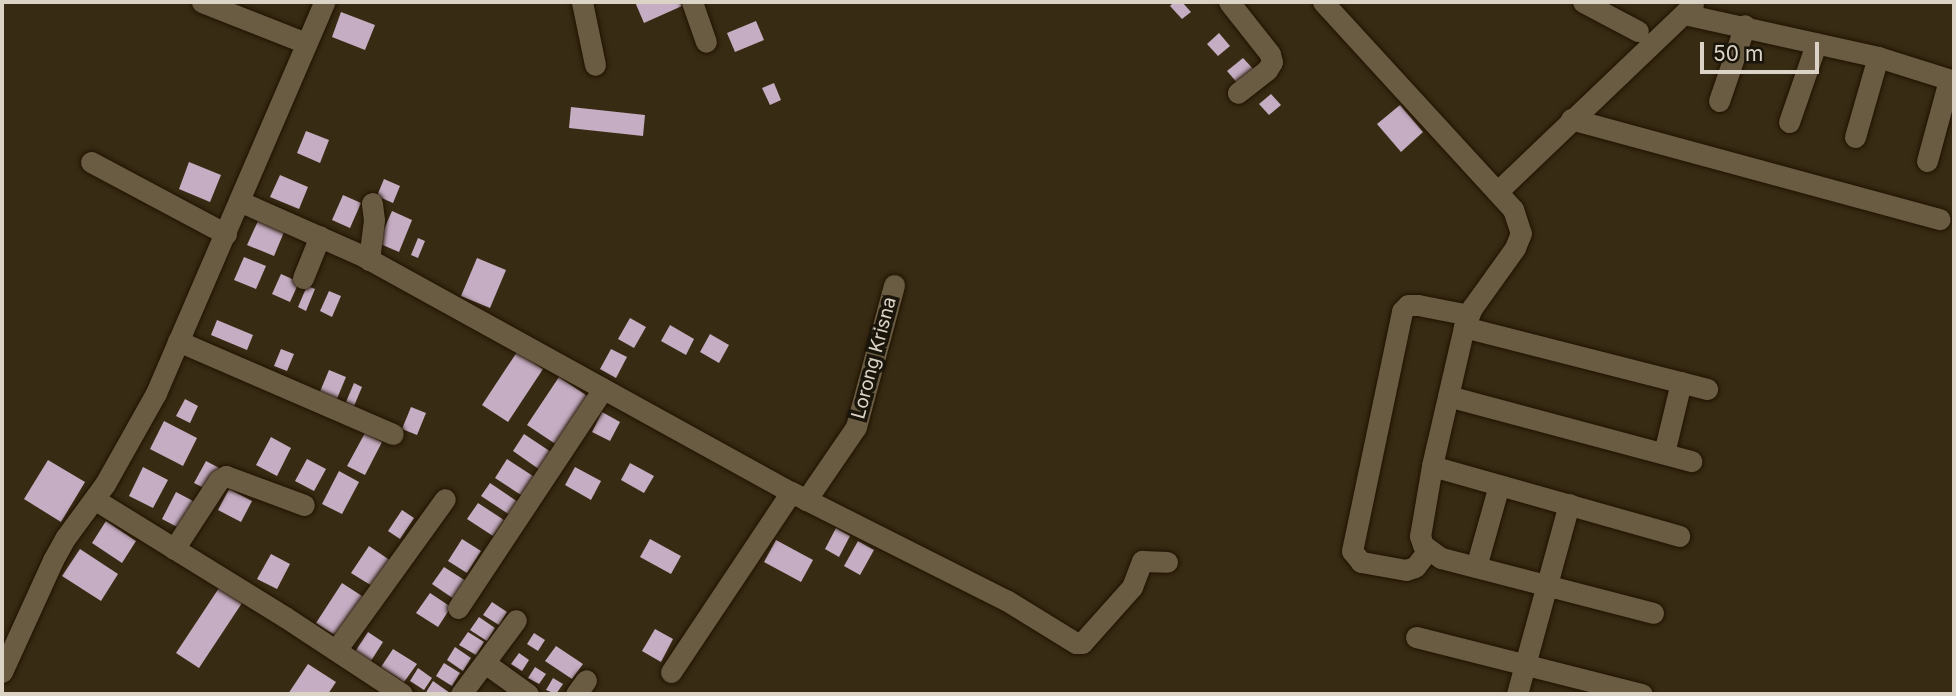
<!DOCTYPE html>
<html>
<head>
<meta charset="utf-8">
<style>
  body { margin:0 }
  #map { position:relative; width:1956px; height:696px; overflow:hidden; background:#382b13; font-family:Inter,sans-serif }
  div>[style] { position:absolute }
  .building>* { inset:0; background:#c5adc3 }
  .roads { filter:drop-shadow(0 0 2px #1f1300) drop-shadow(0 0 2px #1f1300) }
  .minor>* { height:21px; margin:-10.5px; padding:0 10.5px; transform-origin:10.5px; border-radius:10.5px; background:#6a5c43 }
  span { translate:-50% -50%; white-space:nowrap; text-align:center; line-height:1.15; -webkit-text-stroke:7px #1a150a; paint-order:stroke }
  .street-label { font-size:19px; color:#dbd3c5 }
  .frame { position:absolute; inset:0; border:4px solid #dbd3c5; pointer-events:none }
  .scale { position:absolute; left:1700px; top:42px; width:119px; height:32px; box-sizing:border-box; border:4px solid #dbd3c5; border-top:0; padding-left:9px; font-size:21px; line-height:24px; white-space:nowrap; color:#dbd3c5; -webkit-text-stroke:5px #1a150a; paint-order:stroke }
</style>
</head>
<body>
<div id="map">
  <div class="building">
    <i style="clip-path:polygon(635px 2px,680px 2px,682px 6px,644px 23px)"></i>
    <i style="clip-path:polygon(1174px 2px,1182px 2px,1191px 12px,1182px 19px,1170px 6px)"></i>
    <i style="clip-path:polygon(341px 12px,375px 25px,365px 50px,332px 37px)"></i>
    <i style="clip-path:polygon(756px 21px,764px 40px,735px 52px,727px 33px)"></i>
    <i style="clip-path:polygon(1219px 33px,1230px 46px,1218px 56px,1207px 44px)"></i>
    <i style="clip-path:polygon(1243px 58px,1255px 71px,1239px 85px,1227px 71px)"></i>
    <i style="clip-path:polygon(774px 83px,781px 100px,770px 105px,762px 88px)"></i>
    <i style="clip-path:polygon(1271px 94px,1281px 105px,1269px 115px,1259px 104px)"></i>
    <i style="clip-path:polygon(1400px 105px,1423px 132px,1401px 152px,1377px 124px)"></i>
    <i style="clip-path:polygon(571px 107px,645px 115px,643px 136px,569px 128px)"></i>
    <i style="clip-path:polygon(306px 131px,329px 140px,320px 163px,297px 153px)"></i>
    <i style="clip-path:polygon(189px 162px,221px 175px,210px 202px,179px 189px)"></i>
    <i style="clip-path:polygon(280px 175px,308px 187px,299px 209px,270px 197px)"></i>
    <i style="clip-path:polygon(384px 179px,400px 186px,393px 203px,377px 196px)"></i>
    <i style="clip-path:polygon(343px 195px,361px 203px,350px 228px,332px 220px)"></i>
    <i style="clip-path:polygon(392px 211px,412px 220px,399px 252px,378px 243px)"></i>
    <i style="clip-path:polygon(258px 221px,284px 232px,274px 256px,247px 245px)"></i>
    <i style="clip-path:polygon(418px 238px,425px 241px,418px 258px,411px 255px)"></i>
    <i style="clip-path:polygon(244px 257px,266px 266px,256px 289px,234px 280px)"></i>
    <i style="clip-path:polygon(477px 258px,506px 270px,490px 308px,461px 296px)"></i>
    <i style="clip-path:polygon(281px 274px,299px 282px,290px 302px,272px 294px)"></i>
    <i style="clip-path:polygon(307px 286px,315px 289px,306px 311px,298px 307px)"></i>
    <i style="clip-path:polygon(329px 291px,341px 296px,332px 317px,320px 311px)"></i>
    <i style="clip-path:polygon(630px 318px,646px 327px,634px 348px,618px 339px)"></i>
    <i style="clip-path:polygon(217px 320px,253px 335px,247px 350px,211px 335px)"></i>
    <i style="clip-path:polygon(670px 325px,694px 339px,686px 355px,661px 341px)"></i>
    <i style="clip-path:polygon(710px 334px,729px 345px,719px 363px,700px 352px)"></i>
    <i style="clip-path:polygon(281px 349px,294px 354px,287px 371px,274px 366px)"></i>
    <i style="clip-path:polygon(611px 349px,627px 357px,616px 378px,600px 369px)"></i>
    <i style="clip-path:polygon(517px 352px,543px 369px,508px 422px,482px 405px)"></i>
    <i style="clip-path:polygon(329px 370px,346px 377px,336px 401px,319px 394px)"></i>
    <i style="clip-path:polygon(559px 377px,592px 399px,560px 447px,527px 425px)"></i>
    <i style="clip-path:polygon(354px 383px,362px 387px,354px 406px,346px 402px)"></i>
    <i style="clip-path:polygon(185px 399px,198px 406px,190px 423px,176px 416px)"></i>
    <i style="clip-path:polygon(411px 407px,426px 413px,417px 435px,402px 429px)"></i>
    <i style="clip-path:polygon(602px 412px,620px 422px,610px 441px,592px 432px)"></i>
    <i style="clip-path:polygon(164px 421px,197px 438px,183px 466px,150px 449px)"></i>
    <i style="clip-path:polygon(365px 433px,382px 442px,365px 475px,347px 466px)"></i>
    <i style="clip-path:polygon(524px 434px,554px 454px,543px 472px,513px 451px)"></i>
    <i style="clip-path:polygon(271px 437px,291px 448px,277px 476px,256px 465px)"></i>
    <i style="clip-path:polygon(307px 459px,326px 469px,314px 491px,295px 481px)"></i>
    <i style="clip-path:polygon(507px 459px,536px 478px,524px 497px,495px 478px)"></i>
    <i style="clip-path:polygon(48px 460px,85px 482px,61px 522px,24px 499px)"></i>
    <i style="clip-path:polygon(206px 461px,221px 469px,210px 491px,194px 483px)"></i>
    <i style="clip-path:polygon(630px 463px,654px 476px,644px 493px,621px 480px)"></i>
    <i style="clip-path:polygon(143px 467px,168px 480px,153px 508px,129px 496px)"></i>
    <i style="clip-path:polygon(575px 467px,601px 481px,591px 500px,565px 485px)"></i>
    <i style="clip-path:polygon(339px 471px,359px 482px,342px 514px,322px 504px)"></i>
    <i style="clip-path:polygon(490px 483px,518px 502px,510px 515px,481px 496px)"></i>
    <i style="clip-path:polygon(229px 489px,252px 501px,241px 522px,218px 510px)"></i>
    <i style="clip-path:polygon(176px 492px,195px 502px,181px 529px,162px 519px)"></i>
    <i style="clip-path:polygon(478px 503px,504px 520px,493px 536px,467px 519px)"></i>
    <i style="clip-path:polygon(402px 510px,414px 518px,400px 539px,388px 531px)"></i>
    <i style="clip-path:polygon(106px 521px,136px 541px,122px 563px,92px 543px)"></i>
    <i style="clip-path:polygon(836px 528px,850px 536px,839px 557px,825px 549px)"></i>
    <i style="clip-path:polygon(462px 539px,481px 551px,467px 573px,448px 561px)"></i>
    <i style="clip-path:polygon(650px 539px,681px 556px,671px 574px,640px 557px)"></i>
    <i style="clip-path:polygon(776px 540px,813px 560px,801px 582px,764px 562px)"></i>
    <i style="clip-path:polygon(858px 541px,874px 550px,860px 575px,844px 566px)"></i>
    <i style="clip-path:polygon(369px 546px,394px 563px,377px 589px,351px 573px)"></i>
    <i style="clip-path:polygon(80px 549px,118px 574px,101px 601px,62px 576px)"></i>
    <i style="clip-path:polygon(271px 554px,290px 564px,277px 589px,257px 579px)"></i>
    <i style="clip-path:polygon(444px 567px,466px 581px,454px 599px,432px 584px)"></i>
    <i style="clip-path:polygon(342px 583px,365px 598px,339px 638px,316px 623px)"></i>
    <i style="clip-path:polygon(219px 588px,242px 603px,199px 668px,176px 653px)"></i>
    <i style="clip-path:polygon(430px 593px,451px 607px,438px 627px,416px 613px)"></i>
    <i style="clip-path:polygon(492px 602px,507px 612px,499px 625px,483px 615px)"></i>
    <i style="clip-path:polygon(479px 617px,495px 628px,487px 641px,470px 630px)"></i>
    <i style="clip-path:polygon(655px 629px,673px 639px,661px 662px,642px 651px)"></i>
    <i style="clip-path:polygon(368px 632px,383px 642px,369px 664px,353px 655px)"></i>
    <i style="clip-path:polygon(468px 632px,484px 642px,476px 655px,459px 645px)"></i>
    <i style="clip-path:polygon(534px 633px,545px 640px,538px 651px,527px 644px)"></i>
    <i style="clip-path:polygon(556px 646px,583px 664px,572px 679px,545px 661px)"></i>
    <i style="clip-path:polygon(455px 647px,471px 658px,463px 671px,447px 660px)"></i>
    <i style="clip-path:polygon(393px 649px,417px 664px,404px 682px,381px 667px)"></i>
    <i style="clip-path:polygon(519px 653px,529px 660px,522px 671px,511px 664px)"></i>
    <i style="clip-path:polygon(444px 663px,460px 673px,452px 686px,436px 676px)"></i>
    <i style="clip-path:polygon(308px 664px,336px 682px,328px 694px,288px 694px)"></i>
    <i style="clip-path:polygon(535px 667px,546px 674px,539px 684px,528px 678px)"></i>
    <i style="clip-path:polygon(418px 668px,432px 678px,424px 690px,410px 681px)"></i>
    <i style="clip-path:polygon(553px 678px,563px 684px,556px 694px,546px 690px)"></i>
    <i style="clip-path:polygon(433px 681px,450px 693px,449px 694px,425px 694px)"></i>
  </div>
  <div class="roads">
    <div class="minor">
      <i style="left:202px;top:2px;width:112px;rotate:21.5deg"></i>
      <i style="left:582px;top:2px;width:64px;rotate:78.3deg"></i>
      <i style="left:692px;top:2px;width:42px;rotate:70.7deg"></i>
      <i style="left:1229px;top:2px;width:66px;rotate:51.7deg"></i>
      <i style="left:1270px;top:54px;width:8px;rotate:76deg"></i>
      <i style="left:1272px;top:62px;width:9px;rotate:122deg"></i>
      <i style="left:1267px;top:70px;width:37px;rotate:142deg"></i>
      <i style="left:1323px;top:2px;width:281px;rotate:47.5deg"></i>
      <i style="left:1513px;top:209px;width:25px;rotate:72deg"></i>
      <i style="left:1521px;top:233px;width:16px;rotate:112deg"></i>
      <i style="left:1515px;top:248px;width:74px;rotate:125.6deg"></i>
      <i style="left:1472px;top:308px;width:21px;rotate:113deg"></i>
      <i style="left:1464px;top:327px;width:143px;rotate:103deg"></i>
      <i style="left:1432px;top:466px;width:71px;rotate:99.7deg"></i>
      <i style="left:1420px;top:536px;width:9px;rotate:72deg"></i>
      <i style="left:1423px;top:545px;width:22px;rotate:36deg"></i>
      <i style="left:1441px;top:558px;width:219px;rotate:14.5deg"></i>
      <i style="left:1583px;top:2px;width:62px;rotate:27.8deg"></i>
      <i style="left:1684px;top:14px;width:199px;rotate:12.5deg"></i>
      <i style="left:1878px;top:57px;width:80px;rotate:17.5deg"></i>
      <i style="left:1719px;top:101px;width:80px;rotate:-71.1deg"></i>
      <i style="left:1571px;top:119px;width:382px;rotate:15.2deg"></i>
      <i style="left:1789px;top:122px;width:83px;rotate:-70.9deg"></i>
      <i style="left:1855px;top:137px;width:83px;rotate:-74deg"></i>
      <i style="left:1927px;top:161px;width:84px;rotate:-74.8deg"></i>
      <i style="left:91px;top:162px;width:153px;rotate:28.1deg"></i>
      <i style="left:1497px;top:192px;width:271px;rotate:-43.7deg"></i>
      <i style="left:239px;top:201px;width:136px;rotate:23.9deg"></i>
      <i style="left:363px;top:256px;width:489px;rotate:28.9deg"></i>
      <i style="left:791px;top:492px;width:241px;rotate:26.7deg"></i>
      <i style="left:1006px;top:600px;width:82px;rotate:31.6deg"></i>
      <i style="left:1076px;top:643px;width:6px"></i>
      <i style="left:1082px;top:643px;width:75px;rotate:-48.2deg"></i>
      <i style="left:1132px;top:587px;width:28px;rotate:-69deg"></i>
      <i style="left:1142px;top:561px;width:25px;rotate:2deg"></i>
      <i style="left:369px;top:260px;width:40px;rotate:-82.9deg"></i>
      <i style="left:374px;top:220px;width:17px;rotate:-97deg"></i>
      <i style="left:303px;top:278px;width:45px;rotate:-68deg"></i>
      <i style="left:1464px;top:327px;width:251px;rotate:14.3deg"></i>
      <i style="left:178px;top:341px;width:234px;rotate:23.4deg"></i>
      <i style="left:1448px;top:396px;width:252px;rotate:15deg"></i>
      <i style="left:1664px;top:453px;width:73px;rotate:-76.5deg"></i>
      <i style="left:1432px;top:466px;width:257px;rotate:15.8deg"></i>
      <i style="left:94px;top:499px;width:225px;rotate:31.7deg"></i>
      <i style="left:285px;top:617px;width:140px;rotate:33.3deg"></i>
      <i style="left:806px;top:500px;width:88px;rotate:-55.6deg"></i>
      <i style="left:856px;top:427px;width:147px;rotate:-75deg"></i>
      <i style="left:174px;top:549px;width:82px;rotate:-56.9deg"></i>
      <i style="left:219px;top:480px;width:8px;rotate:-30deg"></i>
      <i style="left:226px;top:476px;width:83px;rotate:20.4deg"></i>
      <i style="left:1428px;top:550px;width:21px;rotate:127deg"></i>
      <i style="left:1415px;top:567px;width:9px;rotate:162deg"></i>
      <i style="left:1406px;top:570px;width:46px;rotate:-169.9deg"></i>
      <i style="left:1361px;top:562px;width:14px;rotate:-129deg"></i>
      <i style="left:1352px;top:551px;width:245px;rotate:-78.2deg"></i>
      <i style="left:1402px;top:311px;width:8px;rotate:-45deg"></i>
      <i style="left:1408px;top:305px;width:10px"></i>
      <i style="left:1418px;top:305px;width:52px;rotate:11.1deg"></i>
      <i style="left:1476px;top:567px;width:85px;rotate:-74.3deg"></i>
      <i style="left:458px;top:608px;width:263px;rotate:-56.5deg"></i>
      <i style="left:1416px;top:637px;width:233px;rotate:14.2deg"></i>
      <i style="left:336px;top:650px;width:186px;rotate:-54.2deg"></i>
      <i style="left:485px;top:663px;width:53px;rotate:35.8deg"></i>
      <i style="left:2px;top:672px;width:123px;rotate:-65.5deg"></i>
      <i style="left:53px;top:560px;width:26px;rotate:-61deg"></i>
      <i style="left:66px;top:537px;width:66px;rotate:-53.7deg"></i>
      <i style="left:105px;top:484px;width:104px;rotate:-60.7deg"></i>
      <i style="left:156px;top:393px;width:426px;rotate:-66.7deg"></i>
      <i style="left:671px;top:672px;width:216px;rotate:-56.3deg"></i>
      <i style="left:461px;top:694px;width:92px;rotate:-53.4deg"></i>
      <i style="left:576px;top:694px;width:17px;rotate:-54deg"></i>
      <i style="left:1517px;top:694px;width:197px;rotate:-74.7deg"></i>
    </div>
  </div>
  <div class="street-label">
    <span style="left:874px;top:358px;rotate:-75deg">Lorong Krisna</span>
  </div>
  <div class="frame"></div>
  <div class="scale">50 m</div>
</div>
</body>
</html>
